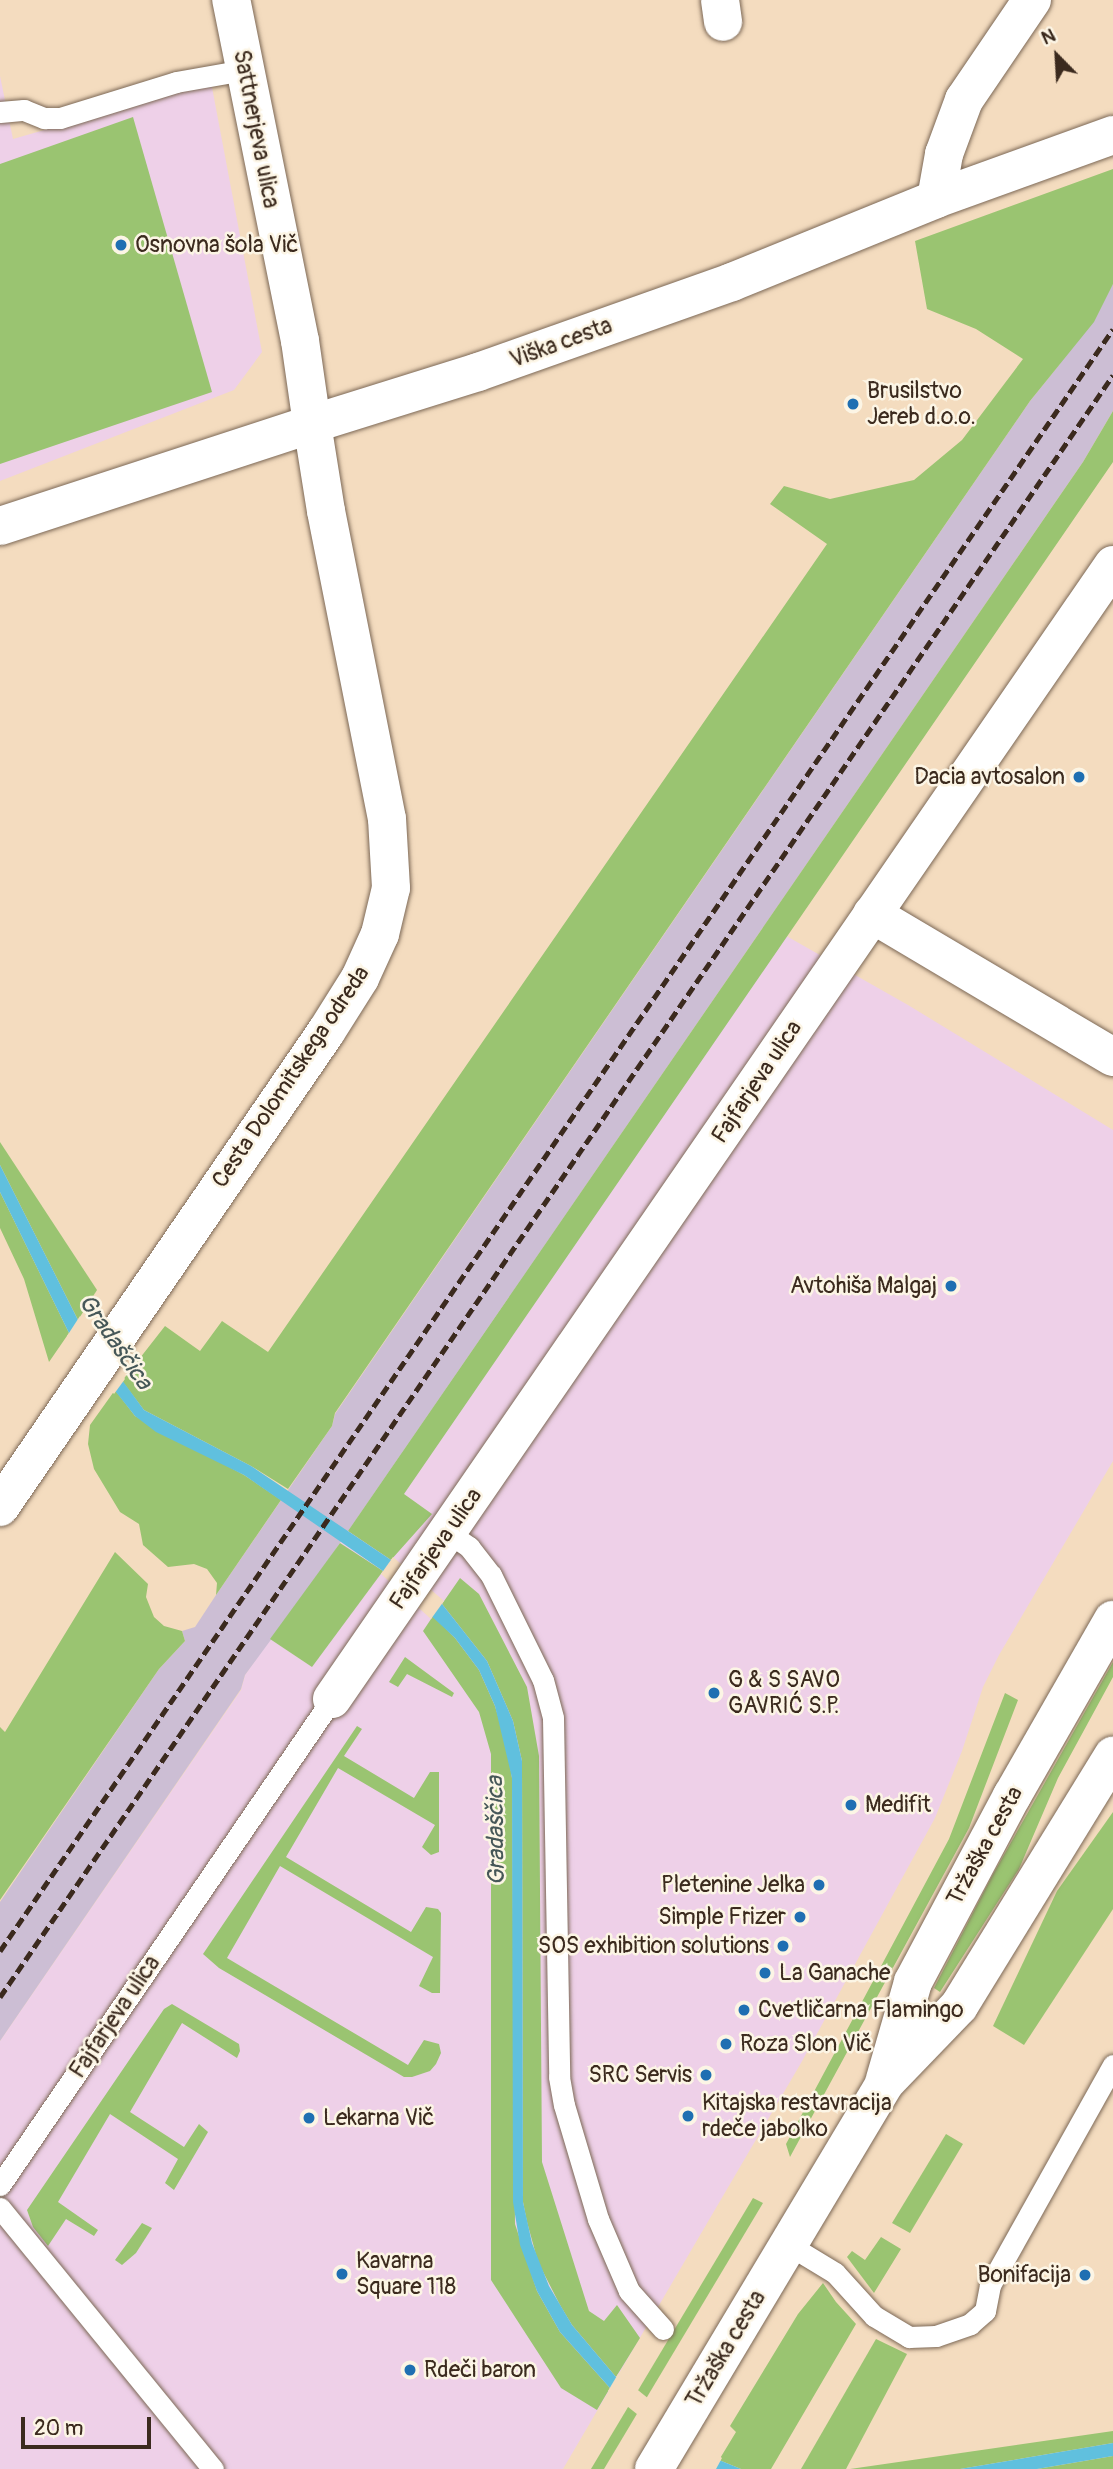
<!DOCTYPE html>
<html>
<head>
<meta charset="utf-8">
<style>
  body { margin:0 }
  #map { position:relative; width:1113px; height:2469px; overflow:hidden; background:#f4dcbf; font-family:Pangolin,sans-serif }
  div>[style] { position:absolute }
  .built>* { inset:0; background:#eed0e8 }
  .industrial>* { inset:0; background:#ccbed4 }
  .green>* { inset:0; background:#9ac471 }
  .water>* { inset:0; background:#60c0de }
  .pier>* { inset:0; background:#f4dcbf }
  .roads { filter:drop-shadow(0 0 2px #7c6856) drop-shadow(0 0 2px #7c6856) }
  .service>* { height:21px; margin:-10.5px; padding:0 10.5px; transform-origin:10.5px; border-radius:10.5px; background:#fff }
  .minor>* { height:38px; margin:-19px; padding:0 19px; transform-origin:19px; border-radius:19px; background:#fff }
  .tertiary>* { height:38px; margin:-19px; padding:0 19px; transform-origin:19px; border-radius:19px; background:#fff }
  .primary>* { height:38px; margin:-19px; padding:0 19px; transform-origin:19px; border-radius:19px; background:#fff }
  .rail>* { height:5px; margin-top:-2.5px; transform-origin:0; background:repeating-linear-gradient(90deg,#3b2a1e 0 10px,transparent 0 15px) }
  .dots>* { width:19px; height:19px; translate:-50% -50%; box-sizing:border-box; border:4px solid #fcf5e5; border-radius:50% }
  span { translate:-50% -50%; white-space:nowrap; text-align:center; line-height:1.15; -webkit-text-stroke:5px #fcf5e5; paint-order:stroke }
  .street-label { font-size:23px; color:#3b2a1e }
  .poi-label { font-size:23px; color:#3b2a1e }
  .left { translate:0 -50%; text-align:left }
  .right { translate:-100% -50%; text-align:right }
  .water-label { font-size:24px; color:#465758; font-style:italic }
  .north { position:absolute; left:1022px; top:21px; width:70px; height:70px; -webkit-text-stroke:5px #fcf5e5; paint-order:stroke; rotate:336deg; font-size:19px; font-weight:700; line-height:28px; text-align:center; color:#3b2a1e }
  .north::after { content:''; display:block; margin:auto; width:24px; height:32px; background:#3b2a1e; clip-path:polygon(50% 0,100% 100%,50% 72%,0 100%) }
  .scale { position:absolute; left:21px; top:2417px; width:130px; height:32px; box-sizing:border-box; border:4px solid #3b2a1e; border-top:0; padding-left:9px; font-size:21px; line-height:24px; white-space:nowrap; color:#3b2a1e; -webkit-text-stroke:5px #fcf5e5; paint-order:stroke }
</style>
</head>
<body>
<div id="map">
  <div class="built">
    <i style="clip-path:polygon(0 76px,13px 139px,211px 82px,262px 352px,234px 390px,0 481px)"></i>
    <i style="clip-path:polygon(767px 925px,908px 1005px,1113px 1130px,1113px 1461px,999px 1655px,983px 1687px,962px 1751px,935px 1818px,801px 2063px,563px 2469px,0 2469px,0 2041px,241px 1690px,245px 1675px)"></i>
  </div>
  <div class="industrial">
    <i style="clip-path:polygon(1113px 284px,1113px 411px,1083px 462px,309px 1588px,245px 1675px,241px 1689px,0 2041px,0 1902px,159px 1669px,185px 1641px,182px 1631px,195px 1627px,216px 1595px,332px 1426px,335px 1414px,1030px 401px,1059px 365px)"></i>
  </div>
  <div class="green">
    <i style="clip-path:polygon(133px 117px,212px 392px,0 464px,0 164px)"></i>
    <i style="clip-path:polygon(1113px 169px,1113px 284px,1094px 322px,1030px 401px,335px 1413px,332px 1426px,288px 1489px,251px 1466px,144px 1410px,122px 1381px,165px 1326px,200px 1351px,222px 1321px,268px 1352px,827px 544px,770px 504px,784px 486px,830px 499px,914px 480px,962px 440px,1023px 359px,976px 329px,927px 309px,915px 241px)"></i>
    <i style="clip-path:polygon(1113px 411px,1113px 462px,404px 1494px,432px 1514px,391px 1560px,348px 1531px,1083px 462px)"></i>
    <i style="clip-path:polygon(0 1142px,97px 1290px,78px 1320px,0 1165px)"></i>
    <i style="clip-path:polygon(0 1192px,69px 1333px,49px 1362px,24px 1279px,0 1228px)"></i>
    <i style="clip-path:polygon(115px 1390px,135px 1416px,244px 1475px,281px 1500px,216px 1595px,217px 1583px,207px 1569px,194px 1564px,168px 1567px,143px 1545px,139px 1524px,120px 1512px,94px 1469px,88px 1444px,90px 1425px)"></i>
    <i style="clip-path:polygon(340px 1543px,383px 1571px,312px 1667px,270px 1639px)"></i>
    <i style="clip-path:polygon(115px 1552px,148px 1584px,146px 1597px,154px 1617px,164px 1626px,182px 1631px,185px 1641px,159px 1669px,0 1900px,0 1727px,5px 1732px)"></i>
    <i style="clip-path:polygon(460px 1578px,479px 1594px,527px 1687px,539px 1756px,542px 2162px,589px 2311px,604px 2321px,617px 2305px,640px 2338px,616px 2377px,572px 2325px,560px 2305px,538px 2262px,527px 2222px,523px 2202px,522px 1761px,513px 1721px,487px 1661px,442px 1604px)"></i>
    <i style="clip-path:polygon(433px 1616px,455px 1638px,479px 1670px,495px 1706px,507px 1746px,512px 1778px,515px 2224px,537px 2291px,560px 2332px,610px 2388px,597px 2410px,561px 2388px,491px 2280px,491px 1754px,479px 1712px,423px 1631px)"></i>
    <i style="clip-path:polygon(405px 1657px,454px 1693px,452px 1697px,407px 1674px,398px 1687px,389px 1682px)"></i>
    <i style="clip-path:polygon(1113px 1662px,1113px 1677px,1058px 1778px,1019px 1869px,940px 1992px,934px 1988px,992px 1876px)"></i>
    <i style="clip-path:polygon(1005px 1693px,1018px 1700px,969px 1828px,790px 2157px,786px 2144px,949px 1839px)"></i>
    <i style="clip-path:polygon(357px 1726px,362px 1729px,344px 1756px,414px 1798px,430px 1772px,439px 1772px,439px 1852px,431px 1855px,422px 1847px,435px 1825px,338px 1768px,286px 1857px,411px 1932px,426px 1907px,438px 1909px,441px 1913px,440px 1993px,432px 1993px,419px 1986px,433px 1957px,280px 1866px,227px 1958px,408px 2065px,424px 2040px,439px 2044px,441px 2053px,436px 2064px,430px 2071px,412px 2077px,404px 2077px,219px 1968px,203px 1954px)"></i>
    <i style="clip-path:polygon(1113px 1812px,1113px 1909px,1024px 2045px,993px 2026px,1057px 1891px)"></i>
    <i style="clip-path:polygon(172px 2004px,239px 2044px,240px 2051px,237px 2058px,182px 2023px,130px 2112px,184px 2147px,199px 2124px,208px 2132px,174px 2190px,165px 2183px,178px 2159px,110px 2114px,58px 2202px,98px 2230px,94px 2236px,66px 2219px,48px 2246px,33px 2227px,27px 2210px,164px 2009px)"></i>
    <i style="clip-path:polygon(946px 2134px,963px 2144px,910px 2233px,892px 2223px)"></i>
    <i style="clip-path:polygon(753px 2198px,763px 2203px,604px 2469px,591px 2469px)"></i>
    <i style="clip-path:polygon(142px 2223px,152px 2228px,136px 2253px,122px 2265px,115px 2260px)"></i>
    <i style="clip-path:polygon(881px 2237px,901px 2249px,874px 2293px,847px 2257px,852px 2251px,865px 2260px)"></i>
    <i style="clip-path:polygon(823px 2283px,836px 2302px,856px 2324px,771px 2469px,741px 2469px,719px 2460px,736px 2432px,730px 2426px,798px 2314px)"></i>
    <i style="clip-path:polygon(876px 2339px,907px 2354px,846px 2469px,801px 2469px)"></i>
    <i style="clip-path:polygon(1113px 2431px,1113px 2443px,960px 2469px,850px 2469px)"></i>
    <i style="clip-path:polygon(1113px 2456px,1113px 2469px,1037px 2469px)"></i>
  </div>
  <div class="water">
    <i style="clip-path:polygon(0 1165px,78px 1320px,144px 1410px,251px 1466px,391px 1560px,442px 1604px,487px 1661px,513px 1721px,522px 1761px,523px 2202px,532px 2243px,549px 2286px,572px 2325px,616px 2377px,719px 2460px,741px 2469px,711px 2469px,610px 2388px,560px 2332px,537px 2291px,520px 2245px,513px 2202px,512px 1778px,495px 1706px,479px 1670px,455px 1638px,383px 1571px,244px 1475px,156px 1432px,135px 1416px,69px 1333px,0 1192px)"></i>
    <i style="clip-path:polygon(1113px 2443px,1113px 2456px,1037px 2469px,960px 2469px)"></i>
  </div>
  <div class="pier">
    <i style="clip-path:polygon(80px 1316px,125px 1379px,114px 1394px,67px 1336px)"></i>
    <i style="clip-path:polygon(393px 1557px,444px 1601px,431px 1619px,381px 1574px)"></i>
    <i style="clip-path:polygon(618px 2374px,722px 2458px,716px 2469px,706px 2469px,608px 2391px)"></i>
  </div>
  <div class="roads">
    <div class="service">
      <i style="left:0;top:112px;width:24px;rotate:-5deg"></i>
      <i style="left:24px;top:110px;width:22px;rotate:22deg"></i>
      <i style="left:44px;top:118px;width:16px"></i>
      <i style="left:60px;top:118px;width:121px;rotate:-17.2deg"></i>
      <i style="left:176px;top:82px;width:69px;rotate:-10deg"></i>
      <i style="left:447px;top:1532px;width:27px;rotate:34deg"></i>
      <i style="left:469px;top:1547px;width:36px;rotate:52deg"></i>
      <i style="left:491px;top:1575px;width:117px;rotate:63.7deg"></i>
      <i style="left:543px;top:1680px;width:39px;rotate:75deg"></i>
      <i style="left:553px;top:1718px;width:359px;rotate:89deg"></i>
      <i style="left:559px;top:2077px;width:28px;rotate:80deg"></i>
      <i style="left:564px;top:2105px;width:119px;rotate:73.4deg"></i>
      <i style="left:598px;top:2219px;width:78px;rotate:66.7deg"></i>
      <i style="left:629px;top:2291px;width:51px;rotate:48.2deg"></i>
      <i style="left:0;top:2185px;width:589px;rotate:-55.66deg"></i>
      <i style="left:0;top:2208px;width:337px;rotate:50.8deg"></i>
      <i style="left:789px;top:2245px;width:54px;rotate:31.3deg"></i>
      <i style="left:835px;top:2273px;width:58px;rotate:47.8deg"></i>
      <i style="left:874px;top:2316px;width:41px;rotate:31deg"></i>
      <i style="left:909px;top:2337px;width:27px;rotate:-2deg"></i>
      <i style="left:936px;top:2336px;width:36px;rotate:-19deg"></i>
      <i style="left:970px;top:2324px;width:20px;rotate:-41deg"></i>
      <i style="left:985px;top:2311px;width:26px;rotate:-79deg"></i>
      <i style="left:990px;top:2285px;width:252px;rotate:-60.8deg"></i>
    </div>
    <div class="minor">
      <i style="left:720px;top:0;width:22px;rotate:82deg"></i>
      <i style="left:936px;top:199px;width:46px;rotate:-79.9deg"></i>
      <i style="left:944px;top:154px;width:58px;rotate:-69.7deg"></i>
      <i style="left:964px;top:100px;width:121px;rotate:-55.8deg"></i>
      <i style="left:0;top:526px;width:328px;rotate:-18.1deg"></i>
      <i style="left:312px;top:424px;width:84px;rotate:-98.2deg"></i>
      <i style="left:300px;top:341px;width:348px;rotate:-101.4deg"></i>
      <i style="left:872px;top:914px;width:280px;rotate:30.7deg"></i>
      <i style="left:332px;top:1699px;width:1377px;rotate:-55.44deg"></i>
    </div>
    <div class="tertiary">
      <i style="left:0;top:1507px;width:576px;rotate:-55.54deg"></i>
      <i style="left:326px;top:1032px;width:64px;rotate:-57.8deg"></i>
      <i style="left:360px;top:978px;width:48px;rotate:-65.6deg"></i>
      <i style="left:380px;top:934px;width:47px;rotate:-76.6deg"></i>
      <i style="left:391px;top:888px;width:69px;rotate:-93.3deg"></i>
      <i style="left:387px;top:819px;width:314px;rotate:-101.2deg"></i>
      <i style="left:326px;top:511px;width:88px;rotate:-99.1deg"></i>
      <i style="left:312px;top:424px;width:174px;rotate:-17.4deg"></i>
      <i style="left:478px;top:372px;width:269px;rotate:-19.5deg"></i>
      <i style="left:732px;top:282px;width:220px;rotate:-22.1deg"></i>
      <i style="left:936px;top:199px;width:188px;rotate:-19.9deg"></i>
    </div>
    <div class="primary">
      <i style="left:885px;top:2079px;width:101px;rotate:-73.9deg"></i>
      <i style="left:913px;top:1982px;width:211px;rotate:-62deg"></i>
      <i style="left:1012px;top:1796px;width:203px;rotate:-60.2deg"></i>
      <i style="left:654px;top:2469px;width:448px;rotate:-59.1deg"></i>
      <i style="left:884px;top:2084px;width:108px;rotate:-46.1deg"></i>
      <i style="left:959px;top:2006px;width:294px;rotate:-58.4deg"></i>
    </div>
  </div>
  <div class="rail">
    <i style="left:0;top:1951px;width:1967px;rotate:-55.54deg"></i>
    <i style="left:0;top:1997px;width:1967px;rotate:-55.54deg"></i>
  </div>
  <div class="dots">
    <i style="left:121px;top:245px;background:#1f6fb2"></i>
    <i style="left:853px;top:404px;background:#1f6fb2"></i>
    <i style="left:1079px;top:777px;background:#1f6fb2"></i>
    <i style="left:951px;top:1286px;background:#1f6fb2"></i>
    <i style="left:714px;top:1693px;background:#1f6fb2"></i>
    <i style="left:851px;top:1805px;background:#1f6fb2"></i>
    <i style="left:819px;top:1885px;background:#1f6fb2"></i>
    <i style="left:800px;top:1917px;background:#1f6fb2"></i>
    <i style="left:783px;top:1946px;background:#1f6fb2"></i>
    <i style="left:765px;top:1973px;background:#1f6fb2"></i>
    <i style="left:744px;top:2010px;background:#1f6fb2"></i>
    <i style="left:726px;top:2044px;background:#1f6fb2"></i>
    <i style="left:706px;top:2075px;background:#1f6fb2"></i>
    <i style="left:688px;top:2116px;background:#1f6fb2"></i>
    <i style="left:309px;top:2118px;background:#1f6fb2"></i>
    <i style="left:342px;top:2274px;background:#1f6fb2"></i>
    <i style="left:1085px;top:2275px;background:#1f6fb2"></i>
    <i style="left:410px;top:2370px;background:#1f6fb2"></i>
  </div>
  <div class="street-label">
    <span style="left:256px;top:129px;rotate:79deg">Sattnerjeva ulica</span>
    <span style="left:561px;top:343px;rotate:-20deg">Viška cesta</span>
    <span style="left:291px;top:1077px;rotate:-56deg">Cesta Dolomitskega odreda</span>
    <span style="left:757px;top:1082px;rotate:-56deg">Fajfarjeva ulica</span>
    <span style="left:436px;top:1549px;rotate:-55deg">Fajfarjeva ulica</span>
    <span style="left:985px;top:1846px;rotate:-61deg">Tržaška cesta</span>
    <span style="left:115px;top:2017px;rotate:-56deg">Fajfarjeva ulica</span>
    <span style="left:726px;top:2349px;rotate:-59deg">Tržaška cesta</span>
  </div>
  <div class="poi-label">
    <span class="left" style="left:135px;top:245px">Osnovna šola Vič</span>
    <span class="left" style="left:867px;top:404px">Brusilstvo<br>Jereb d.o.o.</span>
    <span class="right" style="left:1065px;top:777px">Dacia avtosalon</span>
    <span class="right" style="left:937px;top:1286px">Avtohiša Malgaj</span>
    <span class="left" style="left:728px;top:1693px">G &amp; S SAVO<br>GAVRIĆ S.P.</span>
    <span class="left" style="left:865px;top:1805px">Medifit</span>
    <span class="right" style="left:805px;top:1885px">Pletenine Jelka</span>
    <span class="right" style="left:786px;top:1917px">Simple Frizer</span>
    <span class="right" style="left:769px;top:1946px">SOS exhibition solutions</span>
    <span class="left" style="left:779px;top:1973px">La Ganache</span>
    <span class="left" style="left:758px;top:2010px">Cvetličarna Flamingo</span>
    <span class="left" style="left:740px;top:2044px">Roza Slon Vič</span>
    <span class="right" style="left:692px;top:2075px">SRC Servis</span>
    <span class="left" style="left:702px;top:2116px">Kitajska restavracija<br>rdeče jabolko</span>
    <span class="left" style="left:323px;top:2118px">Lekarna Vič</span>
    <span class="left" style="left:356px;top:2274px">Kavarna<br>Square 118</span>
    <span class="right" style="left:1071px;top:2275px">Bonifacija</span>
    <span class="left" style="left:424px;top:2370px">Rdeči baron</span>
  </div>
  <div class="water-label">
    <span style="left:115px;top:1342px;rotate:55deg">Gradaščica</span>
    <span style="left:496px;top:1831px;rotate:-91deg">Gradaščica</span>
  </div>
  <div class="north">N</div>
  <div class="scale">20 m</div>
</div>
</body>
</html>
